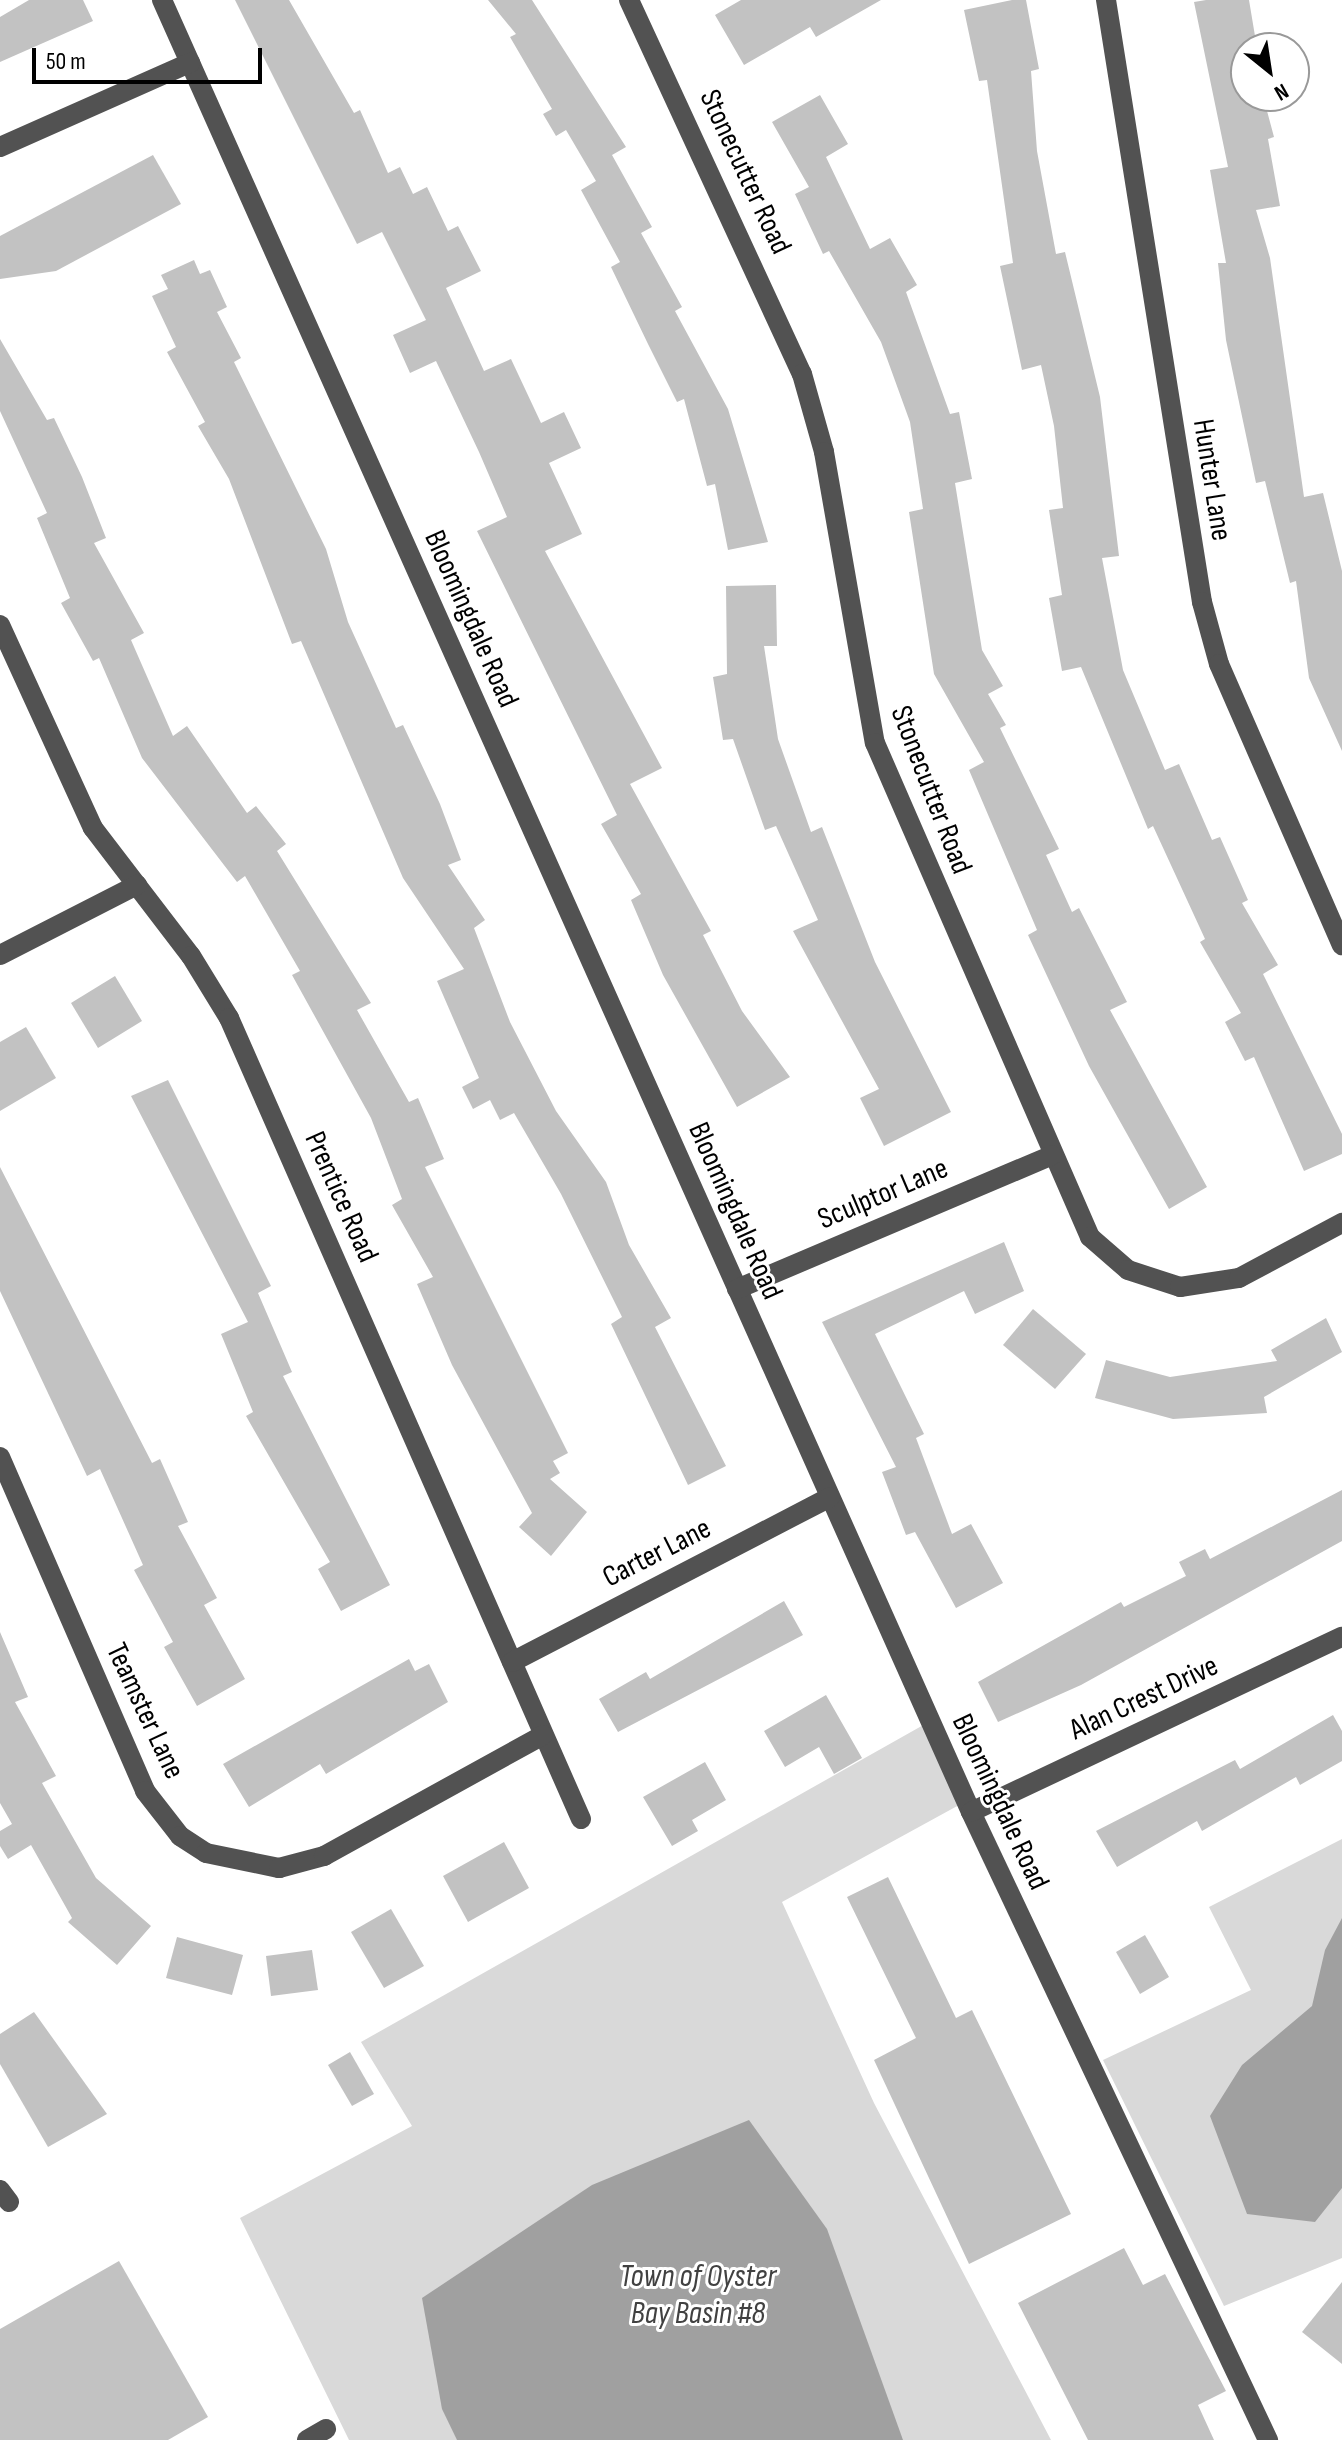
<!DOCTYPE html>
<html>
<head>
<meta charset="utf-8">
<style>
  body { margin:0 }
  #map { position:relative; width:1342px; height:2440px; overflow:hidden; background:#fff; font-family:"Sofia Sans Condensed",sans-serif }
  div>[style] { position:absolute }
  .green>* { inset:0; background:#d9d9d9 }
  .water>* { inset:0; background:#a0a0a0 }
  .building>* { inset:0; background:#c2c2c2 }
  .minor>* { height:20px; margin:-10px; padding:0 10px; transform-origin:10px; border-radius:10px; background:#525252 }
  span { translate:-50% -50%; white-space:nowrap; text-align:center; line-height:1.15; -webkit-text-stroke:6px #fff; paint-order:stroke }
  .street-label { font-size:30px; color:#000 }
  .water-label { font-size:32px; color:#414141; font-style:italic }
  .north { position:absolute; left:1230px; top:32px; width:80px; height:80px; box-sizing:border-box; background:#fff; border:2px solid #999; border-radius:50%; rotate:150deg; font-size:22px; font-weight:700; line-height:32px; text-align:center; color:#000 }
  .north::after { content:''; display:block; margin:auto; width:28px; height:36px; background:#000; clip-path:polygon(50% 0,100% 100%,50% 72%,0 100%) }
  .scale { position:absolute; left:32px; top:48px; width:230px; height:36px; box-sizing:border-box; border:4px solid #000; border-top:0; padding-left:10px; font-size:24px; line-height:28px; white-space:nowrap; color:#000; -webkit-text-stroke:6px #fff; paint-order:stroke }
</style>
</head>
<body>
<div id="map">
  <div class="green">
    <i style="clip-path:polygon(934px 1719px,970px 1799px,782px 1902px,874px 2103px,1051px 2440px,349px 2440px,240px 2218px,412px 2126px,361px 2042px)"></i>
    <i style="clip-path:polygon(1342px 1839px,1342px 2258px,1224px 2306px,1103px 2060px,1251px 1990px,1209px 1907px)"></i>
  </div>
  <div class="water">
    <i style="clip-path:polygon(1342px 1918px,1342px 2188px,1315px 2222px,1247px 2214px,1210px 2116px,1242px 2065px,1312px 2006px,1325px 1950px)"></i>
    <i style="clip-path:polygon(749px 2120px,827px 2229px,903px 2440px,457px 2440px,442px 2409px,422px 2298px,592px 2185px)"></i>
  </div>
  <div class="building">
    <i style="clip-path:polygon(29px 0,83px 0,93px 21px,0 62px,0 17px)"></i>
    <i style="clip-path:polygon(235px 0,289px 0,354px 113px,360px 110px,388px 173px,400px 167px,413px 194px,427px 187px,448px 231px,458px 226px,481px 271px,446px 288px,484px 371px,511px 359px,541px 423px,564px 412px,581px 448px,549px 463px,582px 534px,545px 551px,662px 768px,630px 784px,711px 931px,703px 935px,742px 1011px,790px 1077px,737px 1107px,663px 975px,631px 900px,641px 894px,601px 824px,617px 815px,477px 531px,507px 517px,479px 452px,436px 361px,410px 373px,393px 335px,426px 320px,382px 232px,357px 244px)"></i>
    <i style="clip-path:polygon(488px 0,532px 0,626px 147px,612px 155px,652px 227px,641px 233px,682px 307px,675px 311px,728px 409px,768px 542px,728px 550px,715px 484px,707px 486px,684px 399px,677px 402px,648px 344px,611px 267px,620px 262px,581px 190px,596px 181px,566px 130px,556px 136px,543px 114px,552px 109px,510px 37px,516px 34px)"></i>
    <i style="clip-path:polygon(741px 0,881px 0,816px 37px,810px 27px,744px 65px,715px 15px)"></i>
    <i style="clip-path:polygon(1012px 0,1026px 0,1039px 69px,1031px 71px,1037px 151px,1056px 254px,1065px 252px,1100px 397px,1119px 556px,1102px 558px,1123px 670px,1165px 770px,1179px 764px,1212px 840px,1220px 837px,1248px 900px,1242px 903px,1278px 965px,1263px 974px,1342px 1134px,1342px 1154px,1304px 1171px,1254px 1057px,1245px 1061px,1225px 1022px,1241px 1013px,1200px 942px,1205px 939px,1153px 826px,1148px 829px,1081px 667px,1062px 671px,1049px 598px,1062px 595px,1049px 510px,1063px 508px,1054px 426px,1041px 365px,1022px 370px,1000px 266px,1013px 263px,987px 80px,979px 81px,964px 10px)"></i>
    <i style="clip-path:polygon(1206px 0,1249px 0,1257px 48px,1246px 48px,1246px 96px,1263px 96px,1274px 137px,1268px 139px,1280px 206px,1256px 210px,1270px 258px,1304px 497px,1323px 493px,1342px 571px,1342px 751px,1309px 678px,1296px 581px,1290px 583px,1265px 481px,1256px 483px,1226px 340px,1218px 263px,1226px 263px,1210px 170px,1228px 167px,1194px 2px)"></i>
    <i style="clip-path:polygon(820px 95px,848px 144px,826px 157px,870px 249px,890px 238px,917px 285px,906px 292px,950px 414px,959px 412px,972px 479px,955px 483px,982px 650px,1003px 686px,988px 694px,1006px 725px,1000px 728px,1059px 849px,1046px 855px,1072px 912px,1079px 908px,1127px 1002px,1110px 1010px,1207px 1187px,1169px 1209px,1089px 1066px,1028px 935px,1037px 930px,969px 770px,984px 762px,934px 674px,909px 512px,923px 509px,910px 422px,881px 342px,829px 251px,823px 254px,795px 194px,809px 187px,772px 122px)"></i>
    <i style="clip-path:polygon(153px 155px,181px 204px,56px 271px,0 279px,0 236px)"></i>
    <i style="clip-path:polygon(194px 260px,200px 274px,210px 270px,227px 307px,217px 312px,241px 358px,234px 362px,326px 549px,348px 622px,396px 728px,403px 725px,440px 804px,461px 860px,448px 865px,485px 920px,474px 928px,510px 1022px,556px 1111px,606px 1182px,629px 1245px,671px 1318px,655px 1327px,726px 1466px,688px 1485px,611px 1324px,622px 1317px,561px 1194px,514px 1113px,500px 1120px,490px 1100px,473px 1109px,462px 1087px,479px 1078px,437px 981px,464px 969px,403px 878px,301px 641px,292px 644px,229px 479px,198px 426px,205px 422px,167px 352px,176px 347px,152px 296px,168px 289px,161px 275px)"></i>
    <i style="clip-path:polygon(0 339px,47px 420px,54px 418px,82px 477px,106px 538px,94px 543px,144px 633px,131px 640px,173px 736px,187px 726px,247px 813px,256px 806px,286px 844px,277px 851px,371px 1003px,357px 1010px,409px 1102px,418px 1098px,444px 1159px,425px 1167px,568px 1453px,553px 1461px,560px 1473px,550px 1479px,587px 1512px,551px 1556px,519px 1527px,532px 1513px,452px 1365px,417px 1284px,433px 1277px,392px 1205px,402px 1199px,371px 1118px,292px 975px,300px 971px,245px 876px,237px 882px,142px 758px,99px 658px,93px 661px,61px 603px,70px 598px,37px 518px,47px 513px,0 411px)"></i>
    <i style="clip-path:polygon(776px 585px,777px 646px,764px 646px,778px 739px,811px 832px,822px 827px,875px 962px,951px 1112px,884px 1146px,860px 1098px,879px 1089px,793px 931px,818px 920px,776px 826px,765px 830px,733px 739px,723px 740px,713px 677px,727px 674px,726px 586px)"></i>
    <i style="clip-path:polygon(115px 976px,142px 1021px,98px 1048px,71px 1003px)"></i>
    <i style="clip-path:polygon(26px 1027px,56px 1078px,0 1111px,0 1042px)"></i>
    <i style="clip-path:polygon(168px 1080px,271px 1286px,258px 1293px,292px 1372px,283px 1376px,390px 1585px,341px 1611px,318px 1569px,330px 1562px,246px 1416px,253px 1412px,221px 1334px,248px 1322px,131px 1096px)"></i>
    <i style="clip-path:polygon(0 1167px,152px 1463px,160px 1459px,188px 1522px,178px 1526px,217px 1598px,204px 1605px,245px 1679px,197px 1706px,164px 1647px,173px 1642px,134px 1570px,143px 1565px,100px 1469px,87px 1476px,0 1291px)"></i>
    <i style="clip-path:polygon(1004px 1242px,1024px 1291px,975px 1314px,964px 1291px,875px 1334px,924px 1434px,916px 1438px,952px 1534px,971px 1524px,1003px 1583px,956px 1608px,915px 1532px,906px 1535px,882px 1472px,896px 1467px,822px 1322px)"></i>
    <i style="clip-path:polygon(1033px 1309px,1086px 1354px,1055px 1389px,1003px 1345px)"></i>
    <i style="clip-path:polygon(1326px 1318px,1342px 1352px,1264px 1397px,1267px 1413px,1173px 1419px,1095px 1398px,1106px 1360px,1170px 1377px,1277px 1361px,1271px 1350px)"></i>
    <i style="clip-path:polygon(1342px 1490px,1342px 1541px,1081px 1685px,998px 1722px,978px 1682px,1121px 1602px,1124px 1607px,1186px 1576px,1179px 1562px,1205px 1549px,1210px 1559px)"></i>
    <i style="clip-path:polygon(784px 1601px,803px 1635px,618px 1732px,599px 1699px,646px 1672px,650px 1679px)"></i>
    <i style="clip-path:polygon(0 1632px,28px 1697px,15px 1702px,56px 1776px,42px 1783px,96px 1878px,151px 1926px,117px 1965px,68px 1922px,72px 1918px,31px 1845px,8px 1859px,0 1846px,0 1831px,12px 1824px,0 1803px)"></i>
    <i style="clip-path:polygon(409px 1659px,415px 1671px,429px 1664px,448px 1702px,326px 1774px,320px 1764px,249px 1807px,223px 1764px)"></i>
    <i style="clip-path:polygon(826px 1695px,862px 1758px,834px 1774px,819px 1747px,785px 1767px,764px 1731px)"></i>
    <i style="clip-path:polygon(1333px 1715px,1342px 1731px,1342px 1761px,1300px 1785px,1296px 1777px,1202px 1831px,1197px 1821px,1117px 1867px,1096px 1831px,1235px 1760px,1240px 1769px)"></i>
    <i style="clip-path:polygon(705px 1762px,726px 1800px,692px 1820px,698px 1831px,672px 1846px,643px 1797px)"></i>
    <i style="clip-path:polygon(504px 1842px,529px 1888px,468px 1922px,443px 1876px)"></i>
    <i style="clip-path:polygon(888px 1877px,956px 2018px,972px 2010px,1071px 2214px,969px 2264px,874px 2060px,916px 2038px,847px 1897px)"></i>
    <i style="clip-path:polygon(391px 1909px,424px 1966px,384px 1988px,351px 1932px)"></i>
    <i style="clip-path:polygon(1145px 1935px,1169px 1977px,1140px 1994px,1116px 1952px)"></i>
    <i style="clip-path:polygon(177px 1937px,243px 1955px,232px 1995px,166px 1978px)"></i>
    <i style="clip-path:polygon(312px 1950px,318px 1990px,271px 1996px,266px 1956px)"></i>
    <i style="clip-path:polygon(34px 2012px,107px 2114px,48px 2147px,0 2064px,0 2034px)"></i>
    <i style="clip-path:polygon(350px 2052px,374px 2094px,352px 2106px,328px 2065px)"></i>
    <i style="clip-path:polygon(1124px 2248px,1143px 2285px,1165px 2274px,1226px 2391px,1198px 2405px,1214px 2440px,1088px 2440px,1018px 2303px)"></i>
    <i style="clip-path:polygon(119px 2261px,208px 2417px,168px 2440px,0 2440px,0 2329px)"></i>
    <i style="clip-path:polygon(1342px 2282px,1342px 2364px,1302px 2332px)"></i>
  </div>
  <div class="minor">
    <i style="left:162px;top:0;width:1984px;rotate:65.94deg"></i>
    <i style="left:971px;top:1812px;width:695px;rotate:64.69deg"></i>
    <i style="left:629px;top:0;width:412px;rotate:65.2deg"></i>
    <i style="left:802px;top:374px;width:81px;rotate:74.2deg"></i>
    <i style="left:824px;top:452px;width:295px;rotate:80.1deg"></i>
    <i style="left:875px;top:743px;width:539px;rotate:66.48deg"></i>
    <i style="left:1090px;top:1237px;width:50px;rotate:41deg"></i>
    <i style="left:1128px;top:1270px;width:55px;rotate:18.1deg"></i>
    <i style="left:1180px;top:1287px;width:60px;rotate:-8.7deg"></i>
    <i style="left:1239px;top:1278px;width:117px;rotate:-28.1deg"></i>
    <i style="left:1106px;top:0;width:610px;rotate:80.94deg"></i>
    <i style="left:1202px;top:602px;width:64px;rotate:74.7deg"></i>
    <i style="left:1219px;top:664px;width:307px;rotate:66.4deg"></i>
    <i style="left:0;top:147px;width:208px;rotate:-23.9deg"></i>
    <i style="left:0;top:625px;width:223px;rotate:65.4deg"></i>
    <i style="left:93px;top:828px;width:161px;rotate:52.6deg"></i>
    <i style="left:191px;top:956px;width:73px;rotate:58.5deg"></i>
    <i style="left:229px;top:1018px;width:875px;rotate:66.28deg"></i>
    <i style="left:0;top:955px;width:154px;rotate:-27.1deg"></i>
    <i style="left:737px;top:1289px;width:342px;rotate:-23deg"></i>
    <i style="left:0;top:1457px;width:364px;rotate:66.5deg"></i>
    <i style="left:145px;top:1791px;width:57px;rotate:52.1deg"></i>
    <i style="left:180px;top:1836px;width:31px;rotate:33deg"></i>
    <i style="left:206px;top:1853px;width:75px;rotate:11.6deg"></i>
    <i style="left:279px;top:1868px;width:47px;rotate:-14.9deg"></i>
    <i style="left:324px;top:1856px;width:250px;rotate:-28.9deg"></i>
    <i style="left:512px;top:1662px;width:358px;rotate:-27.4deg"></i>
    <i style="left:971px;top:1812px;width:410px;rotate:-25.3deg"></i>
    <i style="left:0;top:2190px;width:15px;rotate:53deg"></i>
    <i style="left:307px;top:2440px;width:22px;rotate:-30deg"></i>
  </div>
  <div class="street-label">
    <span style="left:745px;top:172px;rotate:65deg">Stonecutter Road</span>
    <span style="left:1212px;top:480px;rotate:81deg">Hunter Lane</span>
    <span style="left:471px;top:619px;rotate:66deg">Bloomingdale Road</span>
    <span style="left:931px;top:790px;rotate:69deg">Stonecutter Road</span>
    <span style="left:883px;top:1194px;rotate:-23deg">Sculptor Lane</span>
    <span style="left:341px;top:1197px;rotate:66deg">Prentice Road</span>
    <span style="left:735px;top:1211px;rotate:66deg">Bloomingdale Road</span>
    <span style="left:657px;top:1553px;rotate:-27deg">Carter Lane</span>
    <span style="left:1144px;top:1698px;rotate:-25deg">Alan Crest Drive</span>
    <span style="left:145px;top:1711px;rotate:65deg">Teamster Lane</span>
    <span style="left:1000px;top:1802px;rotate:65deg">Bloomingdale Road</span>
  </div>
  <div class="water-label">
    <span style="left:698px;top:2296px">Town of Oyster<br>Bay Basin #8</span>
  </div>
  <div class="north">N</div>
  <div class="scale">50 m</div>
</div>
</body>
</html>
